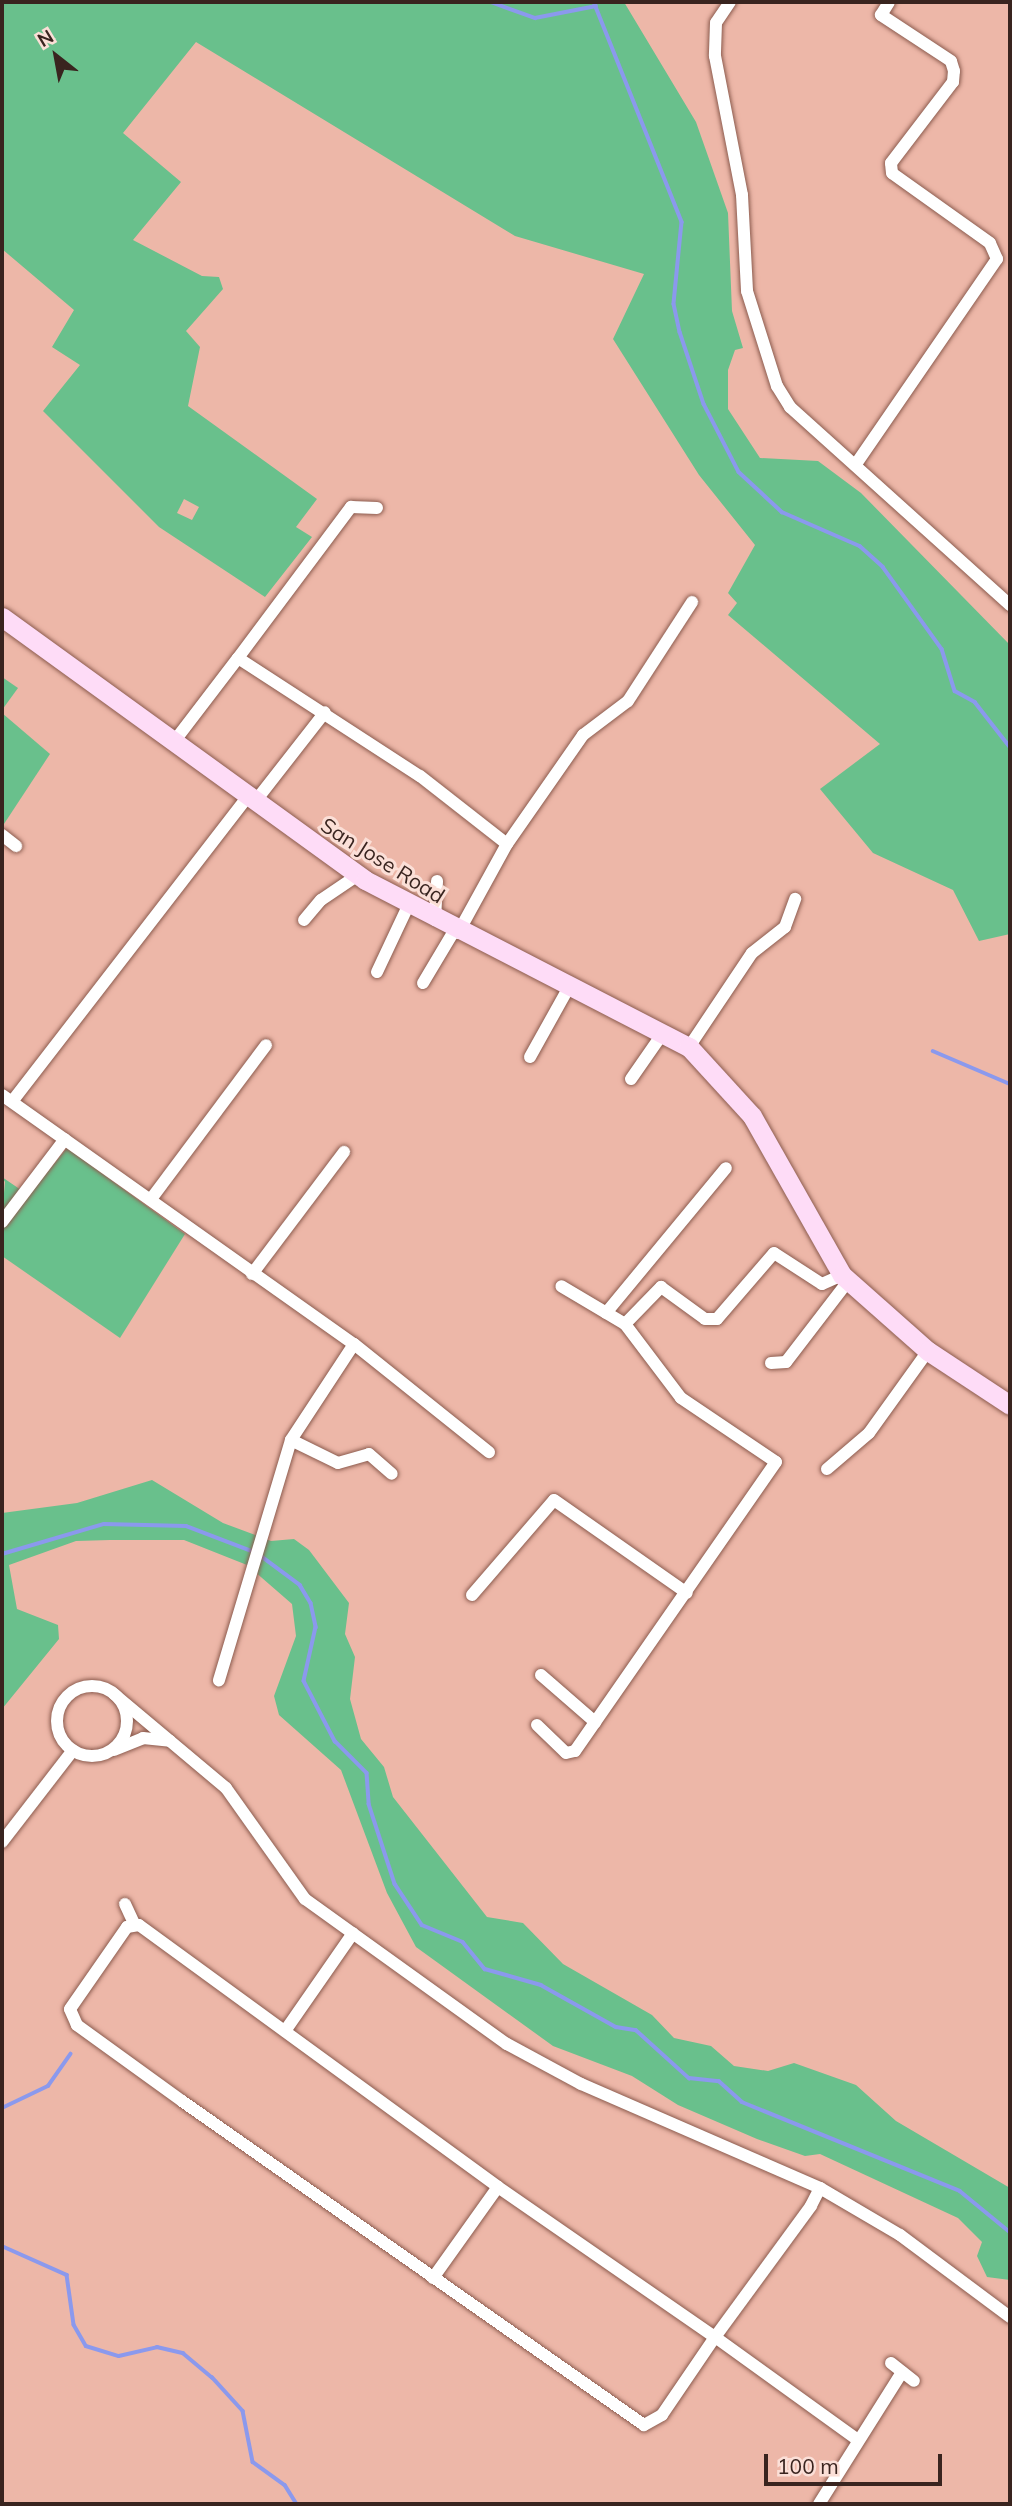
<!DOCTYPE html>
<html>
<head>
<meta charset="utf-8">
<style>
  body { margin:0 }
  #map { position:relative; width:1012px; height:2506px; overflow:hidden; background:#edb7a8; font-family:Mulish,sans-serif }
  div>[style] { position:absolute }
  .green>* { inset:0; background:#69c08c }
  .stream>* { height:3.5px; margin:-1.75px; padding:0 1.75px; transform-origin:1.75px; border-radius:1.75px; background:#8b99ed }
  .roads { filter:drop-shadow(0 0 2px #8c5c4f) drop-shadow(0 0 2px #8c5c4f) }
  .street>* { height:12px; margin:-6px; padding:0 6px; transform-origin:6px; border-radius:6px; background:#fff }
  .street>.ring { margin:-6px; padding:0; box-sizing:content-box; background:none; border:12px solid #fff; border-radius:50% }
  .secondary>* { height:19px; margin:-9.5px; padding:0 9.5px; transform-origin:9.5px; border-radius:9.5px; background:#fedcf7 }
  span { translate:-50% -50%; white-space:nowrap; text-align:center; line-height:1.15; -webkit-text-stroke:6px #fbdfd7; paint-order:stroke }
  .street-label { font-size:21px; color:#39241f }
  .frame { position:absolute; inset:0; border:4px solid #39241f; pointer-events:none }
  .north { position:absolute; left:21px; top:21px; width:70px; height:70px; -webkit-text-stroke:5px #fbdfd7; paint-order:stroke; rotate:329deg; font-size:19px; font-weight:700; line-height:28px; text-align:center; color:#39241f }
  .north::after { content:''; display:block; margin:auto; width:24px; height:32px; background:#39241f; clip-path:polygon(50% 0,100% 100%,50% 72%,0 100%) }
  .scale { position:absolute; left:764px; top:2454px; width:178px; height:32px; box-sizing:border-box; border:4px solid #39241f; border-top:0; padding-left:9px; font-size:21px; line-height:24px; white-space:nowrap; color:#39241f; -webkit-text-stroke:5px #fbdfd7; paint-order:stroke }
</style>
</head>
<body>
<div id="map">
  <div class="green">
    <i style="clip-path:polygon(evenodd,2px 2px,624px 2px,696px 122px,728px 213px,732px 311px,743px 348px,735px 350px,728px 370px,728px 409px,760px 458px,818px 461px,861px 493px,1010px 645px,1010px 934px,979px 941px,953px 890px,873px 853px,820px 789px,880px 744px,728px 615px,737px 603px,728px 593px,755px 545px,699px 475px,613px 339px,644px 274px,515px 236px,196px 42px,123px 133px,181px 182px,133px 240px,202px 276px,219px 277px,223px 289px,186px 331px,200px 347px,188px 406px,317px 499px,296px 527px,312px 537px,265px 597px,159px 527px,43px 411px,80px 365px,52px 347px,74px 310px,2px 249px,2px 2px,184px 499px,199px 507px,192px 520px,177px 513px,184px 499px)"></i>
    <i style="clip-path:polygon(2px 677px,18px 688px,2px 710px)"></i>
    <i style="clip-path:polygon(2px 713px,50px 754px,2px 827px)"></i>
    <i style="clip-path:polygon(67px 1148px,185px 1234px,120px 1338px,2px 1256px,2px 1228px)"></i>
    <i style="clip-path:polygon(2px 1177px,21px 1190px,2px 1215px,5px 1182px)"></i>
    <i style="clip-path:polygon(152px 1480px,223px 1523px,271px 1541px,294px 1539px,309px 1550px,349px 1603px,345px 1634px,355px 1657px,350px 1699px,361px 1739px,384px 1767px,393px 1797px,487px 1917px,523px 1923px,563px 1964px,652px 2015px,674px 2038px,711px 2046px,734px 2066px,768px 2071px,794px 2063px,856px 2085px,896px 2121px,1010px 2188px,1010px 2280px,987px 2277px,977px 2256px,982px 2242px,958px 2218px,820px 2154px,805px 2156px,757px 2139px,678px 2105px,632px 2076px,553px 2046px,416px 1947px,387px 1893px,341px 1770px,279px 1715px,274px 1696px,296px 1636px,292px 1604px,247px 1565px,184px 1540px,110px 1540px,76px 1541px,9px 1565px,17px 1609px,58px 1625px,59px 1639px,2px 1709px,2px 1513px,77px 1503px)"></i>
  </div>
  <div class="stream">
    <i style="left:491px;top:2px;width:47px;rotate:20deg"></i>
    <i style="left:535px;top:18px;width:62px;rotate:-11.1deg"></i>
    <i style="left:594px;top:2px;width:237px;rotate:68.2deg"></i>
    <i style="left:682px;top:222px;width:82px;rotate:95.6deg"></i>
    <i style="left:674px;top:304px;width:29px;rotate:78deg"></i>
    <i style="left:680px;top:332px;width:76px;rotate:71.6deg"></i>
    <i style="left:704px;top:404px;width:76px;rotate:62.8deg"></i>
    <i style="left:739px;top:472px;width:59px;rotate:42.9deg"></i>
    <i style="left:782px;top:512px;width:85px;rotate:23.6deg"></i>
    <i style="left:860px;top:546px;width:31px;rotate:42deg"></i>
    <i style="left:883px;top:567px;width:101px;rotate:54.3deg"></i>
    <i style="left:942px;top:649px;width:44px;rotate:72.8deg"></i>
    <i style="left:955px;top:691px;width:23px;rotate:29deg"></i>
    <i style="left:975px;top:702px;width:57px;rotate:52.1deg"></i>
    <i style="left:933px;top:1051px;width:84px;rotate:23.2deg"></i>
    <i style="left:2px;top:1554px;width:106px;rotate:-16.4deg"></i>
    <i style="left:104px;top:1524px;width:82px;rotate:1.4deg"></i>
    <i style="left:186px;top:1526px;width:73px;rotate:20.9deg"></i>
    <i style="left:261px;top:1556px;width:49px;rotate:36.6deg"></i>
    <i style="left:300px;top:1585px;width:21px;rotate:59deg"></i>
    <i style="left:311px;top:1603px;width:25px;rotate:78deg"></i>
    <i style="left:316px;top:1627px;width:55px;rotate:102.5deg"></i>
    <i style="left:304px;top:1681px;width:68px;rotate:62.7deg"></i>
    <i style="left:335px;top:1741px;width:45px;rotate:45deg"></i>
    <i style="left:367px;top:1773px;width:31px;rotate:86deg"></i>
    <i style="left:369px;top:1804px;width:84px;rotate:72deg"></i>
    <i style="left:395px;top:1884px;width:49px;rotate:56.6deg"></i>
    <i style="left:422px;top:1925px;width:44px;rotate:22.5deg"></i>
    <i style="left:463px;top:1942px;width:35px;rotate:51deg"></i>
    <i style="left:485px;top:1969px;width:58px;rotate:15.9deg"></i>
    <i style="left:541px;top:1985px;width:86px;rotate:29.2deg"></i>
    <i style="left:616px;top:2027px;width:20px;rotate:9deg"></i>
    <i style="left:636px;top:2030px;width:72px;rotate:42.2deg"></i>
    <i style="left:689px;top:2078px;width:30px;rotate:6deg"></i>
    <i style="left:719px;top:2081px;width:31px;rotate:42deg"></i>
    <i style="left:742px;top:2102px;width:235px;rotate:22.2deg"></i>
    <i style="left:960px;top:2191px;width:65px;rotate:39.4deg"></i>
    <i style="left:2px;top:2108px;width:51px;rotate:-25.6deg"></i>
    <i style="left:48px;top:2086px;width:39px;rotate:-55deg"></i>
    <i style="left:2px;top:2246px;width:71px;rotate:24deg"></i>
    <i style="left:67px;top:2275px;width:50px;rotate:82deg"></i>
    <i style="left:74px;top:2325px;width:24px;rotate:60deg"></i>
    <i style="left:86px;top:2346px;width:34px;rotate:17deg"></i>
    <i style="left:119px;top:2356px;width:39px;rotate:-13deg"></i>
    <i style="left:157px;top:2347px;width:27px;rotate:13deg"></i>
    <i style="left:183px;top:2353px;width:38px;rotate:40deg"></i>
    <i style="left:212px;top:2377px;width:46px;rotate:47.6deg"></i>
    <i style="left:243px;top:2411px;width:52px;rotate:78.9deg"></i>
    <i style="left:253px;top:2462px;width:39px;rotate:36deg"></i>
    <i style="left:285px;top:2485px;width:22px;rotate:58deg"></i>
  </div>
  <div class="roads">
    <div class="street">
      <i style="left:730px;top:2px;width:25px;rotate:124deg"></i>
      <i style="left:716px;top:23px;width:33px;rotate:92deg"></i>
      <i style="left:715px;top:56px;width:142px;rotate:79deg"></i>
      <i style="left:742px;top:195px;width:96px;rotate:87deg"></i>
      <i style="left:747px;top:291px;width:100px;rotate:72.5deg"></i>
      <i style="left:777px;top:386px;width:25px;rotate:58deg"></i>
      <i style="left:790px;top:407px;width:296px;rotate:42deg"></i>
      <i style="left:856px;top:464px;width:249px;rotate:-55.5deg"></i>
      <i style="left:997px;top:259px;width:17px;rotate:-114deg"></i>
      <i style="left:990px;top:243px;width:120px;rotate:-144.5deg"></i>
      <i style="left:892px;top:173px;width:10px;rotate:-96deg"></i>
      <i style="left:891px;top:163px;width:102px;rotate:-52.6deg"></i>
      <i style="left:953px;top:82px;width:11px;rotate:-85deg"></i>
      <i style="left:954px;top:71px;width:10px;rotate:-107deg"></i>
      <i style="left:951px;top:61px;width:84px;rotate:-146.7deg"></i>
      <i style="left:881px;top:15px;width:15px;rotate:-58deg"></i>
      <i style="left:238px;top:658px;width:189px;rotate:-53.2deg"></i>
      <i style="left:351px;top:507px;width:26px;rotate:2deg"></i>
      <i style="left:173px;top:743px;width:107px;rotate:-52.6deg"></i>
      <i style="left:238px;top:658px;width:217px;rotate:33deg"></i>
      <i style="left:420px;top:776px;width:110px;rotate:38deg"></i>
      <i style="left:254px;top:803px;width:115px;rotate:-52deg"></i>
      <i style="left:2px;top:835px;width:18px;rotate:38deg"></i>
      <i style="left:304px;top:920px;width:26px;rotate:-50deg"></i>
      <i style="left:321px;top:900px;width:45px;rotate:-34deg"></i>
      <i style="left:435px;top:920px;width:39px;rotate:-87deg"></i>
      <i style="left:458px;top:933px;width:102px;rotate:-61.2deg"></i>
      <i style="left:507px;top:844px;width:133px;rotate:-55.1deg"></i>
      <i style="left:583px;top:735px;width:56px;rotate:-37.1deg"></i>
      <i style="left:628px;top:701px;width:118px;rotate:-57.1deg"></i>
      <i style="left:377px;top:972px;width:75px;rotate:-64.8deg"></i>
      <i style="left:423px;top:983px;width:61px;rotate:-59.2deg"></i>
      <i style="left:689px;top:1047px;width:113px;rotate:-56.2deg"></i>
      <i style="left:752px;top:953px;width:42px;rotate:-38.2deg"></i>
      <i style="left:785px;top:927px;width:30px;rotate:-70deg"></i>
      <i style="left:530px;top:1057px;width:82px;rotate:-60.9deg"></i>
      <i style="left:631px;top:1079px;width:56px;rotate:-55.2deg"></i>
      <i style="left:2px;top:1095px;width:431px;rotate:35.3deg"></i>
      <i style="left:354px;top:1344px;width:115px;rotate:123.3deg"></i>
      <i style="left:291px;top:1440px;width:251px;rotate:106.7deg"></i>
      <i style="left:14px;top:1099px;width:381px;rotate:-52.3deg"></i>
      <i style="left:151px;top:1199px;width:192px;rotate:-53.2deg"></i>
      <i style="left:2px;top:1222px;width:104px;rotate:-52.8deg"></i>
      <i style="left:252px;top:1274px;width:153px;rotate:-53deg"></i>
      <i style="left:606px;top:1313px;width:188px;rotate:-50.4deg"></i>
      <i style="left:625px;top:1324px;width:52px;rotate:-45.8deg"></i>
      <i style="left:661px;top:1287px;width:54px;rotate:36deg"></i>
      <i style="left:705px;top:1319px;width:12px"></i>
      <i style="left:717px;top:1319px;width:87px;rotate:-49.2deg"></i>
      <i style="left:774px;top:1253px;width:57px;rotate:32.9deg"></i>
      <i style="left:822px;top:1284px;width:22px;rotate:-24deg"></i>
      <i style="left:354px;top:1344px;width:173px;rotate:38.7deg"></i>
      <i style="left:771px;top:1363px;width:15px;rotate:-4deg"></i>
      <i style="left:786px;top:1362px;width:103px;rotate:-52.5deg"></i>
      <i style="left:291px;top:1440px;width:52px;rotate:26.1deg"></i>
      <i style="left:338px;top:1463px;width:32px;rotate:-16deg"></i>
      <i style="left:369px;top:1454px;width:30px;rotate:41deg"></i>
      <i style="left:827px;top:1469px;width:55px;rotate:-40.6deg"></i>
      <i style="left:869px;top:1433px;width:101px;rotate:-54.3deg"></i>
      <i style="left:472px;top:1595px;width:125px;rotate:-49.2deg"></i>
      <i style="left:554px;top:1500px;width:162px;rotate:35deg"></i>
      <i style="left:541px;top:1675px;width:72px;rotate:41deg"></i>
      <i class="ring" style="left:57px;top:1686px;width:58px;height:58px"></i>
      <i style="left:114px;top:1694px;width:146px;rotate:40deg"></i>
      <i style="left:226px;top:1788px;width:136px;rotate:54.6deg"></i>
      <i style="left:305px;top:1899px;width:249px;rotate:35.7deg"></i>
      <i style="left:507px;top:2044px;width:84px;rotate:28.4deg"></i>
      <i style="left:581px;top:2084px;width:261px;rotate:23.5deg"></i>
      <i style="left:820px;top:2188px;width:93px;rotate:30.4deg"></i>
      <i style="left:900px;top:2235px;width:137px;rotate:36.7deg"></i>
      <i style="left:537px;top:1725px;width:40px;rotate:44deg"></i>
      <i style="left:566px;top:1753px;width:9px;rotate:-13deg"></i>
      <i style="left:575px;top:1751px;width:352px;rotate:-55.2deg"></i>
      <i style="left:776px;top:1462px;width:115px;rotate:-146deg"></i>
      <i style="left:681px;top:1398px;width:93px;rotate:-127.1deg"></i>
      <i style="left:625px;top:1324px;width:74px;rotate:-149.3deg"></i>
      <i style="left:114px;top:1750px;width:31px;rotate:-22deg"></i>
      <i style="left:143px;top:1738px;width:27px;rotate:6deg"></i>
      <i style="left:2px;top:1842px;width:116px;rotate:-52.3deg"></i>
      <i style="left:125px;top:1904px;width:21px;rotate:65deg"></i>
      <i style="left:285px;top:2031px;width:119px;rotate:-55.2deg"></i>
      <i style="left:820px;top:2188px;width:20px;rotate:117deg"></i>
      <i style="left:811px;top:2206px;width:162px;rotate:126.2deg"></i>
      <i style="left:715px;top:2337px;width:94px;rotate:124.2deg"></i>
      <i style="left:662px;top:2415px;width:21px;rotate:151deg"></i>
      <i style="left:644px;top:2425px;width:564px;rotate:-144.96deg"></i>
      <i style="left:182px;top:2101px;width:130px;rotate:-144.1deg"></i>
      <i style="left:77px;top:2025px;width:17px;rotate:-114deg"></i>
      <i style="left:70px;top:2009px;width:100px;rotate:-55.2deg"></i>
      <i style="left:127px;top:1927px;width:12px;rotate:-9deg"></i>
      <i style="left:139px;top:1925px;width:444px;rotate:36.1deg"></i>
      <i style="left:498px;top:2187px;width:264px;rotate:34.7deg"></i>
      <i style="left:715px;top:2337px;width:176px;rotate:35.8deg"></i>
      <i style="left:433px;top:2278px;width:112px;rotate:-54.5deg"></i>
      <i style="left:891px;top:2363px;width:29px;rotate:38deg"></i>
      <i style="left:819px;top:2504px;width:156px;rotate:-57.8deg"></i>
    </div>
    <div class="secondary">
      <i style="left:2px;top:617px;width:448px;rotate:35.9deg"></i>
      <i style="left:365px;top:880px;width:365px;rotate:27.3deg"></i>
      <i style="left:689px;top:1047px;width:93px;rotate:47.6deg"></i>
      <i style="left:752px;top:1116px;width:183px;rotate:60.5deg"></i>
      <i style="left:842px;top:1275px;width:115px;rotate:41.5deg"></i>
      <i style="left:928px;top:1351px;width:98px;rotate:33.4deg"></i>
    </div>
  </div>
  <div class="street-label">
    <span style="left:383px;top:860px;rotate:32deg">San Jose Road</span>
  </div>
  <div class="frame"></div>
  <div class="north">N</div>
  <div class="scale">100 m</div>
</div>
</body>
</html>
